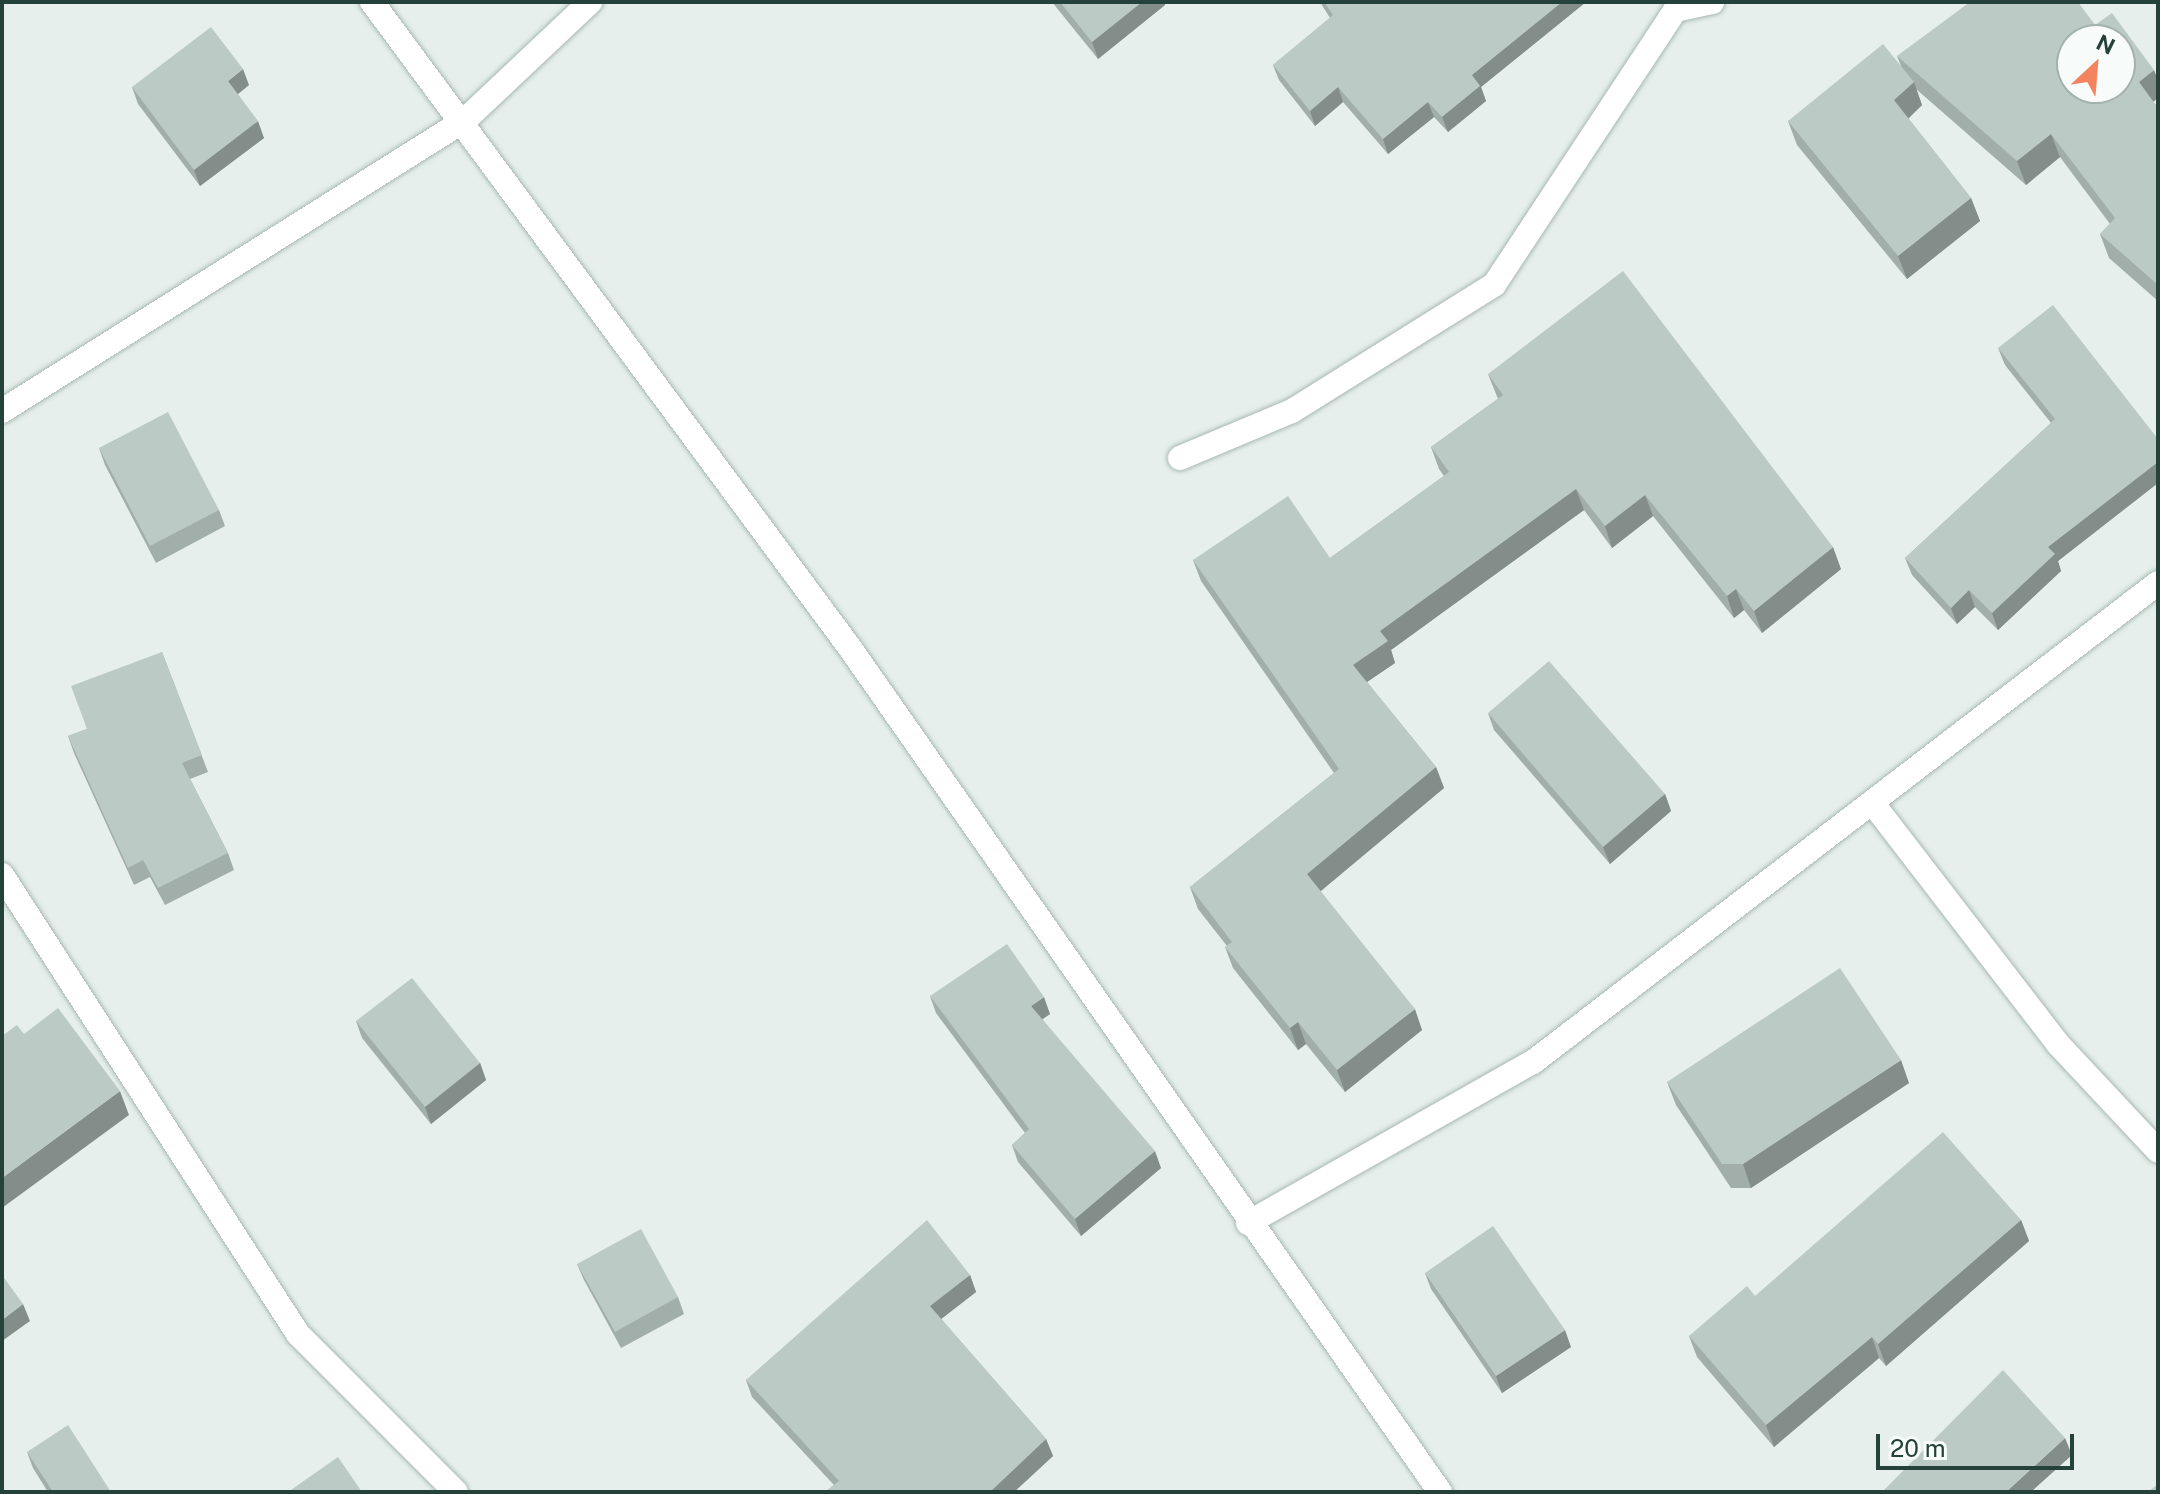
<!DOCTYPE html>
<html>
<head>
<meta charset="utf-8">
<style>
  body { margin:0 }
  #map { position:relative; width:2160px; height:1494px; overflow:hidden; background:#e6efeb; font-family:"Public Sans",sans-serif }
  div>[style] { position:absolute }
  .roads { filter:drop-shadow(0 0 2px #a8b8b2) drop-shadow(0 0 2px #a8b8b2) }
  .street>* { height:24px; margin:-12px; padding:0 12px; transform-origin:12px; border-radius:12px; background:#fff }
  .wall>* { inset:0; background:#a1aea9 }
  .shaded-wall>* { inset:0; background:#838d89 }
  .building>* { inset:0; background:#bbcac4 }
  span { translate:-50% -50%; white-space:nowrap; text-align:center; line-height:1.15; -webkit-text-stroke:6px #f7fbf9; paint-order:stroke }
  .frame { position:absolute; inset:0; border:4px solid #24423a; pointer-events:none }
  .north { position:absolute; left:2056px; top:24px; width:80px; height:80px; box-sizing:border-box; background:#f7fbf9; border:2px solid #a3b1ad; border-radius:50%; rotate:26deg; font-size:22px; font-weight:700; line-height:32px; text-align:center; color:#24423a }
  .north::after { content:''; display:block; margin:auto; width:28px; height:36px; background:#f4845f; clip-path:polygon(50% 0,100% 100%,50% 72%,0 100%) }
  .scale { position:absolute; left:1876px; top:1434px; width:198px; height:36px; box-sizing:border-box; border:4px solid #24423a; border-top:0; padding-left:10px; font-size:24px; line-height:28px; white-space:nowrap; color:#24423a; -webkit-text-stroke:6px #f7fbf9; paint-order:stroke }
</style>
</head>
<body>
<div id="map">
  <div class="roads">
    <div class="street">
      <i style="left:372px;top:2px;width:804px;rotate:53.5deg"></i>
      <i style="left:850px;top:648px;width:1030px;rotate:55.04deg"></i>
      <i style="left:2px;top:411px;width:547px;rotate:-32.15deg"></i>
      <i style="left:465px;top:120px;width:172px;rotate:-43.3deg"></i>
      <i style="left:1180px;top:458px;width:121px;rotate:-22.8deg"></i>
      <i style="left:1292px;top:411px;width:238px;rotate:-32deg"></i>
      <i style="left:1494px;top:285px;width:329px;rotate:-56.6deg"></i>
      <i style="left:1675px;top:10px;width:38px;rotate:-12deg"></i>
      <i style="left:1874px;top:805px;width:302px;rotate:52.4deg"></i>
      <i style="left:2058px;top:1044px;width:146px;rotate:46.9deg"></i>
      <i style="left:2px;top:875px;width:546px;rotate:57.18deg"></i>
      <i style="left:298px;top:1334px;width:223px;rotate:45deg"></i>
      <i style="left:1248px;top:1223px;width:327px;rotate:-29.5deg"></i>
      <i style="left:1533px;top:1062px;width:787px;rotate:-37.47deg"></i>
    </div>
  </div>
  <div class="wall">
    <i style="clip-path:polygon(1052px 2px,1164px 2px,1165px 5px,1098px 59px)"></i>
    <i style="clip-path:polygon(1320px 2px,1586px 2px,1481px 87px,1486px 101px,1448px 132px,1434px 117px,1388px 154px,1343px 102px,1315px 126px,1279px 80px,1273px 65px,1330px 18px)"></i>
    <i style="clip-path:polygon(2095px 25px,2158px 80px,2158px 98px,2153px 101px,2158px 108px,2158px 301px,2109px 258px,2100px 234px,2110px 224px,2060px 157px,2026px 185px,1916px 89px,1922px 105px,1908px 118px,1971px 198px,1980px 221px,1907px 279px,1797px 145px,1788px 121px,1901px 66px,1897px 56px)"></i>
    <i style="clip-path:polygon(249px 85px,238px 94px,264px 138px,200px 186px,138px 104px,132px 87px)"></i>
    <i style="clip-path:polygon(1998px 348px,2158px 439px,2158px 483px,2058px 561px,2061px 571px,1998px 630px,1975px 607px,1957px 624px,1912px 575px,1905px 558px,2051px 423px,2005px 365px)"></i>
    <i style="clip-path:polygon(1488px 374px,1841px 569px,1762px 633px,1744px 610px,1734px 618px,1653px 516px,1612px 548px,1584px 510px,1391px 650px,1395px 663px,1367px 682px,1436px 767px,1444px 788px,1320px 891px,1422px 1030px,1345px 1092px,1306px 1044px,1298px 1050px,1233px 968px,1225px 947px,1227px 946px,1198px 909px,1190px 887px,1334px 773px,1201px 581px,1193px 560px,1330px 558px,1444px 476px,1439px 469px,1431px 447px,1498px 399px)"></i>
    <i style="clip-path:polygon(99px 448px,219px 510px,225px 526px,156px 563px,105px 465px)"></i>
    <i style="clip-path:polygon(162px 652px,208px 772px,190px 779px,228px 853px,234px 870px,165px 905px,150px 877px,134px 885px,74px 753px,68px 736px,87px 729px)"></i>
    <i style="clip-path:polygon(1488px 713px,1665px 794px,1671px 811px,1610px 864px,1494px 730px)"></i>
    <i style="clip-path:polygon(930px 996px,1050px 1014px,1042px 1019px,1161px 1168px,1081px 1236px,1018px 1162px,1012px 1145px,1025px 1133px,936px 1013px)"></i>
    <i style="clip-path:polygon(356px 1021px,480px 1063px,486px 1080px,431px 1124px,362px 1038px)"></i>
    <i style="clip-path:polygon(1667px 1082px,1909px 1083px,1751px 1188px,1731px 1188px,1676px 1105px)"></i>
    <i style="clip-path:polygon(2021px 1220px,2029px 1241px,1886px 1366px,1879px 1358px,1774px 1447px,1697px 1357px,1689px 1336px,1755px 1296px)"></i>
    <i style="clip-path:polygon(577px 1264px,678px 1297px,684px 1314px,621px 1348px,584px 1280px)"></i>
    <i style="clip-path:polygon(1425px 1273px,1571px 1347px,1502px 1393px,1431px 1289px)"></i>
    <i style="clip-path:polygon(970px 1275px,976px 1292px,941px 1319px,1046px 1439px,1053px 1456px,1014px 1492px,825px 1492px,834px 1485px,752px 1397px,746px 1380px)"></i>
    <i style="clip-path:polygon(27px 1452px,111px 1492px,48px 1492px,33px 1468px)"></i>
  </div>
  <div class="shaded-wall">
    <i style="clip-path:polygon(1142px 2px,1164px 2px,1165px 5px,1098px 59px,1092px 42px)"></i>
    <i style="clip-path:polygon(1562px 2px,1586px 2px,1481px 87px,1486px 101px,1448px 132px,1442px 117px,1472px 75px)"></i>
    <i style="clip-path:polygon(243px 69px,249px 85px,234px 97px,228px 81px)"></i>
    <i style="clip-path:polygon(2154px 70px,2158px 80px,2158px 98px,2148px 106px,2139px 82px)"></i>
    <i style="clip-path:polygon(1914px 82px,1922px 105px,1903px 124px,1894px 100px)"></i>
    <i style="clip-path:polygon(1338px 87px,1343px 102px,1315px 126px,1310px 111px)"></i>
    <i style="clip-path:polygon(1428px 102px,1434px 117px,1388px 154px,1383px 139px)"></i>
    <i style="clip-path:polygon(258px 121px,264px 138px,200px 186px,194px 170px)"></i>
    <i style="clip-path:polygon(2051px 134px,2060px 157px,2026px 185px,2017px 161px)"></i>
    <i style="clip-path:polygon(1971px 198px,1980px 221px,1907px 279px,1898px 256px)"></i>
    <i style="clip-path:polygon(2158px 462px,2158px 483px,2058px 561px,2061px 571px,1998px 630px,1992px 613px,2048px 547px)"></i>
    <i style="clip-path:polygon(1576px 489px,1584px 510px,1391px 650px,1395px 663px,1361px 686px,1353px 665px,1380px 631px)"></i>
    <i style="clip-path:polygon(1645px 495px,1653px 516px,1612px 548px,1605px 526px)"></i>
    <i style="clip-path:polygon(1833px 547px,1841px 569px,1762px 633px,1754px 611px)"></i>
    <i style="clip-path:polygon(1736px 589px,1744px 610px,1734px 618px,1727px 596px)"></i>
    <i style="clip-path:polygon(1969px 590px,1975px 607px,1957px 624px,1951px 608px)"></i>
    <i style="clip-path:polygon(1436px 767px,1444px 788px,1315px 896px,1307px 874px)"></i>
    <i style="clip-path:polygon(1665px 794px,1671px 811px,1610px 864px,1603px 847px)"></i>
    <i style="clip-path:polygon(1044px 997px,1050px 1014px,1037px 1023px,1031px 1006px)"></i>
    <i style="clip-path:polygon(1415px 1009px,1422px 1030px,1345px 1092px,1337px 1070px)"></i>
    <i style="clip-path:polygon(1298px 1022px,1306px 1044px,1298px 1050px,1290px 1028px)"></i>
    <i style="clip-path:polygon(1901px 1060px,1909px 1083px,1751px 1188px,1743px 1164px)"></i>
    <i style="clip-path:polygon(480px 1063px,486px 1080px,431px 1124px,425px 1107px)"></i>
    <i style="clip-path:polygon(120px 1091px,129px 1115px,2px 1208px,2px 1178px)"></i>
    <i style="clip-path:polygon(1155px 1151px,1161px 1168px,1081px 1236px,1075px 1219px)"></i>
    <i style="clip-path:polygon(2021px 1220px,2029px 1241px,1886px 1366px,1878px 1344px)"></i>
    <i style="clip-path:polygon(970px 1275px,976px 1292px,936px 1323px,930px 1306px)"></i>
    <i style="clip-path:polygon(23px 1304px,30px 1321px,2px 1341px,2px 1320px)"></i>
    <i style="clip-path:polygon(1565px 1330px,1571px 1347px,1502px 1393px,1496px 1376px)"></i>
    <i style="clip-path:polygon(1872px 1337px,1879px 1358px,1774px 1447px,1766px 1425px)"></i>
    <i style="clip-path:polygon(2065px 1438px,2072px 1455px,2031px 1492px,2006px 1492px)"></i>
    <i style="clip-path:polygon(1046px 1439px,1053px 1456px,1014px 1492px,990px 1492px)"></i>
  </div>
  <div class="building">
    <i style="clip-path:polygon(1060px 2px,1142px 2px,1092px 42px)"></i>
    <i style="clip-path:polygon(1324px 2px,1562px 2px,1472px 75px,1480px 86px,1442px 117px,1428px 102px,1383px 139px,1338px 87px,1310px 111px,1273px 65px,1333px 15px)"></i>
    <i style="clip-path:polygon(evenodd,1970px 2px,2078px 2px,2095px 25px,2112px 13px,2154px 70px,2139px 82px,2158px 108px,2158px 285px,2100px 234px,2115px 218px,2051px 134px,2017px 161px,1897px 56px,1970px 2px,2072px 40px,2120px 40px,2120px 88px,2072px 88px,2072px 40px)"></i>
    <i style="clip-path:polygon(211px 27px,243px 69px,228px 81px,258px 121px,194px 170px,132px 87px)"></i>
    <i style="clip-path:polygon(1883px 44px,1914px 82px,1894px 100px,1971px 198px,1898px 256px,1788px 121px)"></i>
    <i style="clip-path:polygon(1623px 271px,1833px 547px,1754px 611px,1736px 589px,1727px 596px,1645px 495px,1605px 526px,1576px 489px,1380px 631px,1388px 641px,1353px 665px,1436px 767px,1307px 874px,1415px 1009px,1337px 1070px,1298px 1022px,1290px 1028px,1225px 947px,1232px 942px,1190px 887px,1339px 769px,1193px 560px,1288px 496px,1330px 558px,1449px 472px,1431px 447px,1503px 395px,1488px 374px)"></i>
    <i style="clip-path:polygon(2053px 305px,2158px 439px,2158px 462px,2048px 547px,2055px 554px,1992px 613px,1969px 590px,1951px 608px,1905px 558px,2055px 419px,1998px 348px)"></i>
    <i style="clip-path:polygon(168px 412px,219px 510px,150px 546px,99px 448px)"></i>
    <i style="clip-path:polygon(162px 652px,202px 755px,182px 763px,228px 853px,158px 888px,143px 860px,128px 868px,68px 736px,87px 729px,71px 686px)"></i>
    <i style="clip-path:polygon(1549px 661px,1665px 794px,1603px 847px,1488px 713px)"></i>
    <i style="clip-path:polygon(1007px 944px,1044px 997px,1031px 1006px,1155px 1151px,1075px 1219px,1012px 1145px,1029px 1129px,930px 996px)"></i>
    <i style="clip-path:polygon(1840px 968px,1901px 1060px,1743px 1164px,1722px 1164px,1667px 1082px)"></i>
    <i style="clip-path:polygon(412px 978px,480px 1063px,425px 1107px,356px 1021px)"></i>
    <i style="clip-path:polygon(58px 1008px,120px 1091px,2px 1178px,2px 1036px,17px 1025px,24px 1034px)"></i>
    <i style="clip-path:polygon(1943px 1132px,2021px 1220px,1878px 1344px,1872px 1337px,1766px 1425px,1689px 1336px,1747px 1286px,1755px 1296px)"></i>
    <i style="clip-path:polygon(927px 1220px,970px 1275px,930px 1306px,1046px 1439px,990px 1492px,825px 1492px,839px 1481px,746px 1380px)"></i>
    <i style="clip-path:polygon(1493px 1226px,1565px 1330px,1496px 1376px,1425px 1273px)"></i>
    <i style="clip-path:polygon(641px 1229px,678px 1297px,615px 1332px,577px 1264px)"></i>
    <i style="clip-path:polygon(2px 1275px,23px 1304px,2px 1320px)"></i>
    <i style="clip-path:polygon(2003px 1370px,2065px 1438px,2006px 1492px,1882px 1492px)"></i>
    <i style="clip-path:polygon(68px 1425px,111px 1492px,53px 1492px,27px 1452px)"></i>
    <i style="clip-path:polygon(338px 1457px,362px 1492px,288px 1492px)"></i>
    <i style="clip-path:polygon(2158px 1484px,2158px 1492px,2148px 1492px)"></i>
  </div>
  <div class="frame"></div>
  <div class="north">N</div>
  <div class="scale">20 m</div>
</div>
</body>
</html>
